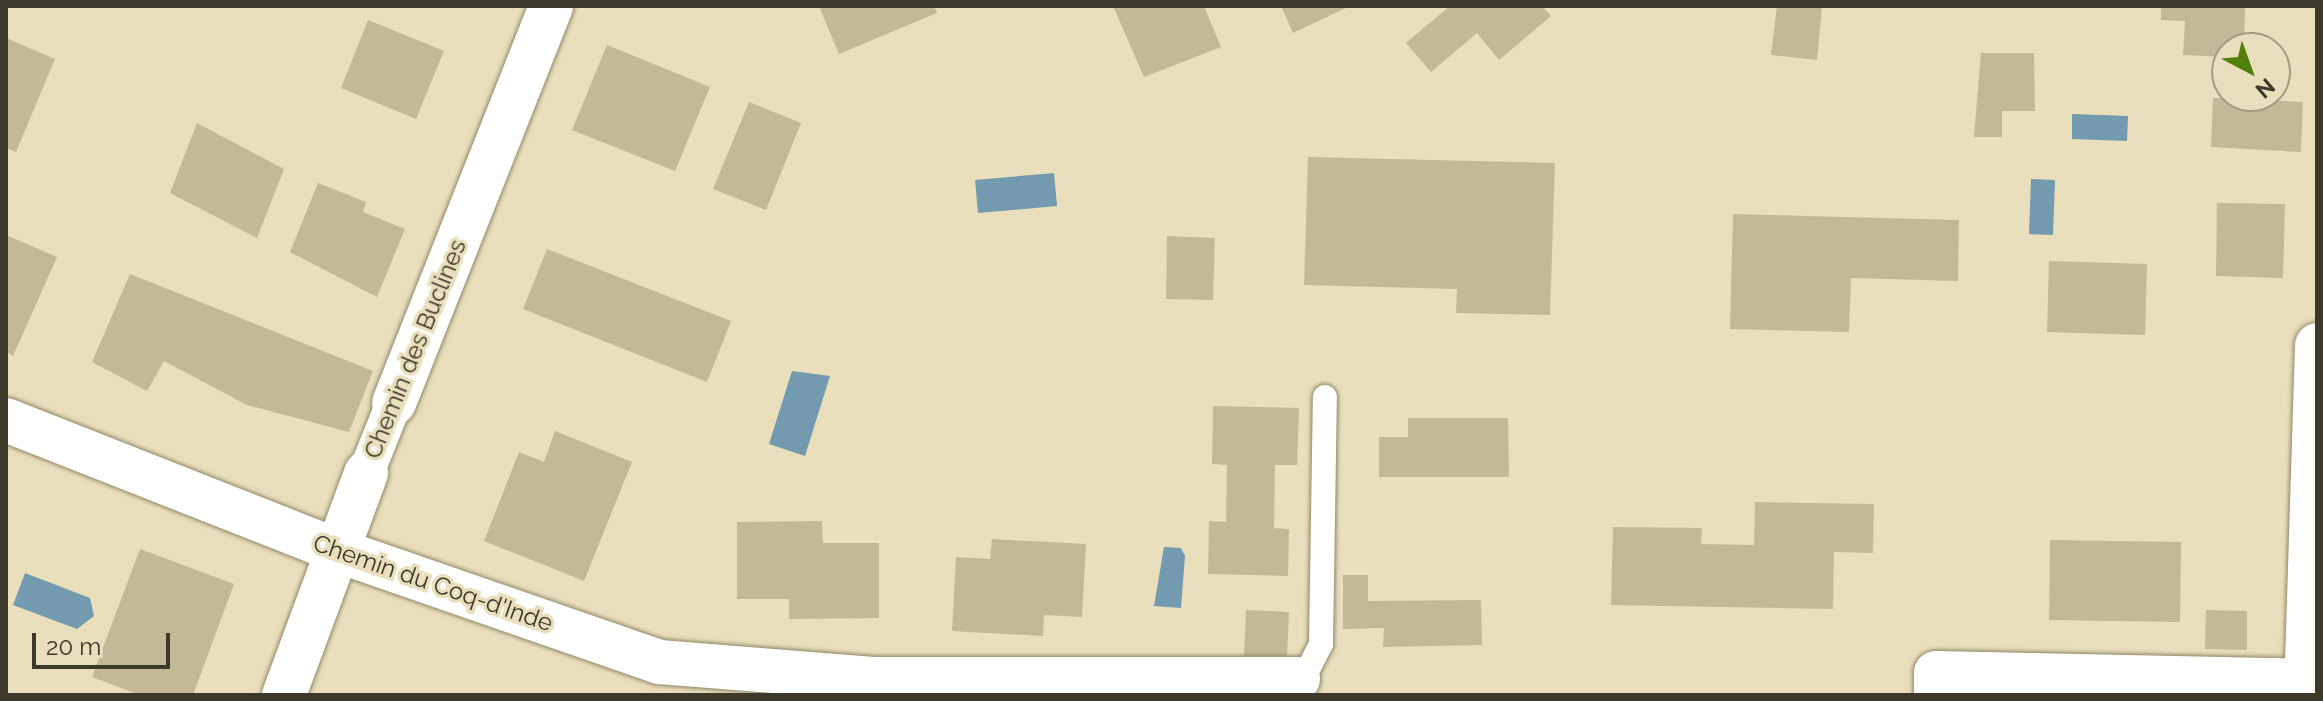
<!DOCTYPE html>
<html>
<head>
<meta charset="utf-8">
<style>
  body { margin:0 }
  #map { position:relative; width:2323px; height:701px; overflow:hidden; background:#e9dfbc; font-family:Raleway,sans-serif }
  div>[style] { position:absolute }
  .water>* { inset:0; background:#749aaf }
  .building>* { inset:0; background:#c3b997 }
  .roads { filter:drop-shadow(0 0 2px #908766) drop-shadow(0 0 2px #908766) }
  .service>* { height:24px; margin:-12px; padding:0 12px; transform-origin:12px; border-radius:12px; background:#fff }
  .pedestrian>* { height:36px; margin:-18px; padding:0 18px; transform-origin:18px; border-radius:18px; background:#fff }
  .minor>* { height:44px; margin:-22px; padding:0 22px; transform-origin:22px; border-radius:22px; background:#fff }
  span { translate:-50% -50%; white-space:nowrap; text-align:center; line-height:1.15; -webkit-text-stroke:7px #e9dfbc; paint-order:stroke }
  .street-label { font-size:24px; color:#3c382a }
  .frame { position:absolute; inset:0; border:8px solid #3c382a; pointer-events:none }
  .north { position:absolute; left:2211px; top:32px; width:80px; height:80px; box-sizing:border-box; background:#e9dfbc; border:2px solid #a49c82; border-radius:50%; rotate:139deg; font-size:22px; font-weight:700; line-height:32px; text-align:center; color:#3c382a }
  .north::after { content:''; display:block; margin:auto; width:28px; height:36px; background:#52800d; clip-path:polygon(50% 0,100% 100%,50% 72%,0 100%) }
  .scale { position:absolute; left:32px; top:633px; width:138px; height:36px; box-sizing:border-box; border:4px solid #3c382a; border-top:0; padding-left:10px; font-size:24px; line-height:28px; white-space:nowrap; color:#3c382a; -webkit-text-stroke:6px #e9dfbc; paint-order:stroke }
</style>
</head>
<body>
<div id="map">
  <div class="water">
    <i style="clip-path:polygon(2072px 114px,2128px 116px,2127px 141px,2072px 139px)"></i>
    <i style="clip-path:polygon(1054px 173px,1057px 206px,978px 213px,975px 180px)"></i>
    <i style="clip-path:polygon(2031px 179px,2055px 180px,2053px 235px,2029px 234px)"></i>
    <i style="clip-path:polygon(792px 371px,830px 376px,805px 456px,769px 444px)"></i>
    <i style="clip-path:polygon(1164px 547px,1181px 548px,1185px 556px,1181px 608px,1154px 606px)"></i>
    <i style="clip-path:polygon(25px 573px,90px 598px,94px 616px,77px 629px,13px 605px)"></i>
  </div>
  <div class="building">
    <i style="clip-path:polygon(819px 6px,934px 6px,937px 13px,839px 54px)"></i>
    <i style="clip-path:polygon(1113px 6px,1204px 6px,1221px 47px,1144px 77px)"></i>
    <i style="clip-path:polygon(1281px 6px,1350px 6px,1293px 33px)"></i>
    <i style="clip-path:polygon(1450px 6px,1542px 6px,1551px 16px,1499px 60px,1477px 33px,1431px 72px,1406px 43px)"></i>
    <i style="clip-path:polygon(1777px 6px,1822px 6px,1817px 60px,1771px 55px)"></i>
    <i style="clip-path:polygon(2161px 6px,2245px 6px,2244px 48px,2227px 48px,2227px 57px,2183px 55px,2185px 21px,2161px 20px)"></i>
    <i style="clip-path:polygon(368px 20px,444px 51px,416px 119px,341px 88px)"></i>
    <i style="clip-path:polygon(6px 38px,55px 59px,16px 152px,6px 148px)"></i>
    <i style="clip-path:polygon(607px 45px,710px 87px,675px 171px,572px 130px)"></i>
    <i style="clip-path:polygon(1981px 53px,2034px 53px,2035px 111px,2002px 111px,2002px 137px,1974px 137px)"></i>
    <i style="clip-path:polygon(2213px 98px,2303px 102px,2301px 152px,2211px 147px)"></i>
    <i style="clip-path:polygon(749px 102px,801px 123px,766px 210px,713px 189px)"></i>
    <i style="clip-path:polygon(197px 123px,284px 169px,257px 238px,170px 193px)"></i>
    <i style="clip-path:polygon(1308px 157px,1555px 163px,1550px 315px,1456px 313px,1457px 289px,1304px 285px)"></i>
    <i style="clip-path:polygon(318px 183px,366px 202px,363px 212px,405px 229px,377px 297px,290px 252px)"></i>
    <i style="clip-path:polygon(2217px 203px,2285px 204px,2283px 278px,2216px 276px)"></i>
    <i style="clip-path:polygon(1733px 214px,1959px 220px,1958px 281px,1851px 278px,1849px 332px,1730px 329px)"></i>
    <i style="clip-path:polygon(6px 235px,57px 257px,13px 356px,6px 352px)"></i>
    <i style="clip-path:polygon(1167px 236px,1215px 238px,1213px 300px,1166px 299px)"></i>
    <i style="clip-path:polygon(547px 249px,731px 321px,707px 382px,523px 309px)"></i>
    <i style="clip-path:polygon(2049px 261px,2147px 264px,2145px 335px,2047px 332px)"></i>
    <i style="clip-path:polygon(130px 274px,373px 371px,349px 432px,247px 405px,164px 361px,147px 391px,92px 362px)"></i>
    <i style="clip-path:polygon(1213px 406px,1299px 408px,1297px 465px,1275px 465px,1274px 528px,1289px 529px,1288px 576px,1208px 574px,1209px 521px,1226px 522px,1227px 465px,1212px 464px)"></i>
    <i style="clip-path:polygon(1408px 418px,1508px 418px,1509px 477px,1379px 477px,1379px 437px,1408px 437px)"></i>
    <i style="clip-path:polygon(555px 431px,632px 462px,584px 581px,484px 541px,519px 452px,544px 462px)"></i>
    <i style="clip-path:polygon(1755px 502px,1874px 504px,1873px 553px,1834px 552px,1833px 609px,1611px 605px,1613px 527px,1702px 528px,1701px 544px,1754px 545px)"></i>
    <i style="clip-path:polygon(822px 521px,823px 543px,879px 543px,879px 618px,789px 619px,789px 599px,737px 599px,737px 522px)"></i>
    <i style="clip-path:polygon(992px 539px,1086px 544px,1082px 617px,1044px 615px,1043px 636px,952px 631px,956px 557px,990px 559px)"></i>
    <i style="clip-path:polygon(2050px 540px,2181px 542px,2180px 622px,2049px 620px)"></i>
    <i style="clip-path:polygon(140px 549px,234px 584px,193px 695px,140px 695px,92px 677px)"></i>
    <i style="clip-path:polygon(1343px 575px,1368px 575px,1368px 601px,1481px 600px,1482px 645px,1383px 647px,1384px 628px,1343px 629px)"></i>
    <i style="clip-path:polygon(1246px 610px,1289px 612px,1287px 656px,1244px 656px)"></i>
    <i style="clip-path:polygon(2206px 610px,2247px 611px,2247px 650px,2205px 649px)"></i>
  </div>
  <div class="roads">
    <div class="service">
      <i style="left:1298px;top:689px;width:51px;rotate:-62.9deg"></i>
      <i style="left:1321px;top:644px;width:247px;rotate:-89.1deg"></i>
    </div>
    <div class="pedestrian">
      <i style="left:366px;top:473px;width:75px;rotate:-68.2deg"></i>
    </div>
    <div class="minor">
      <i style="left:394px;top:403px;width:427px;rotate:-68.4deg"></i>
      <i style="left:6px;top:420px;width:355px;rotate:21.5deg"></i>
      <i style="left:336px;top:550px;width:342px;rotate:19.1deg"></i>
      <i style="left:659px;top:662px;width:218px;rotate:4.5deg"></i>
      <i style="left:876px;top:679px;width:422px"></i>
      <i style="left:284px;top:695px;width:237px;rotate:-69.7deg"></i>
      <i style="left:1936px;top:695px;width:22px;rotate:-90deg"></i>
      <i style="left:1936px;top:673px;width:370px;rotate:1.2deg"></i>
      <i style="left:2306px;top:695px;width:350px;rotate:-88.2deg"></i>
    </div>
  </div>
  <div class="street-label">
    <span style="left:415px;top:349px;rotate:-68deg">Chemin des Buclines</span>
    <span style="left:433px;top:583px;rotate:19deg">Chemin du Coq-d'Inde</span>
  </div>
  <div class="frame"></div>
  <div class="north">N</div>
  <div class="scale">20 m</div>
</div>
</body>
</html>
